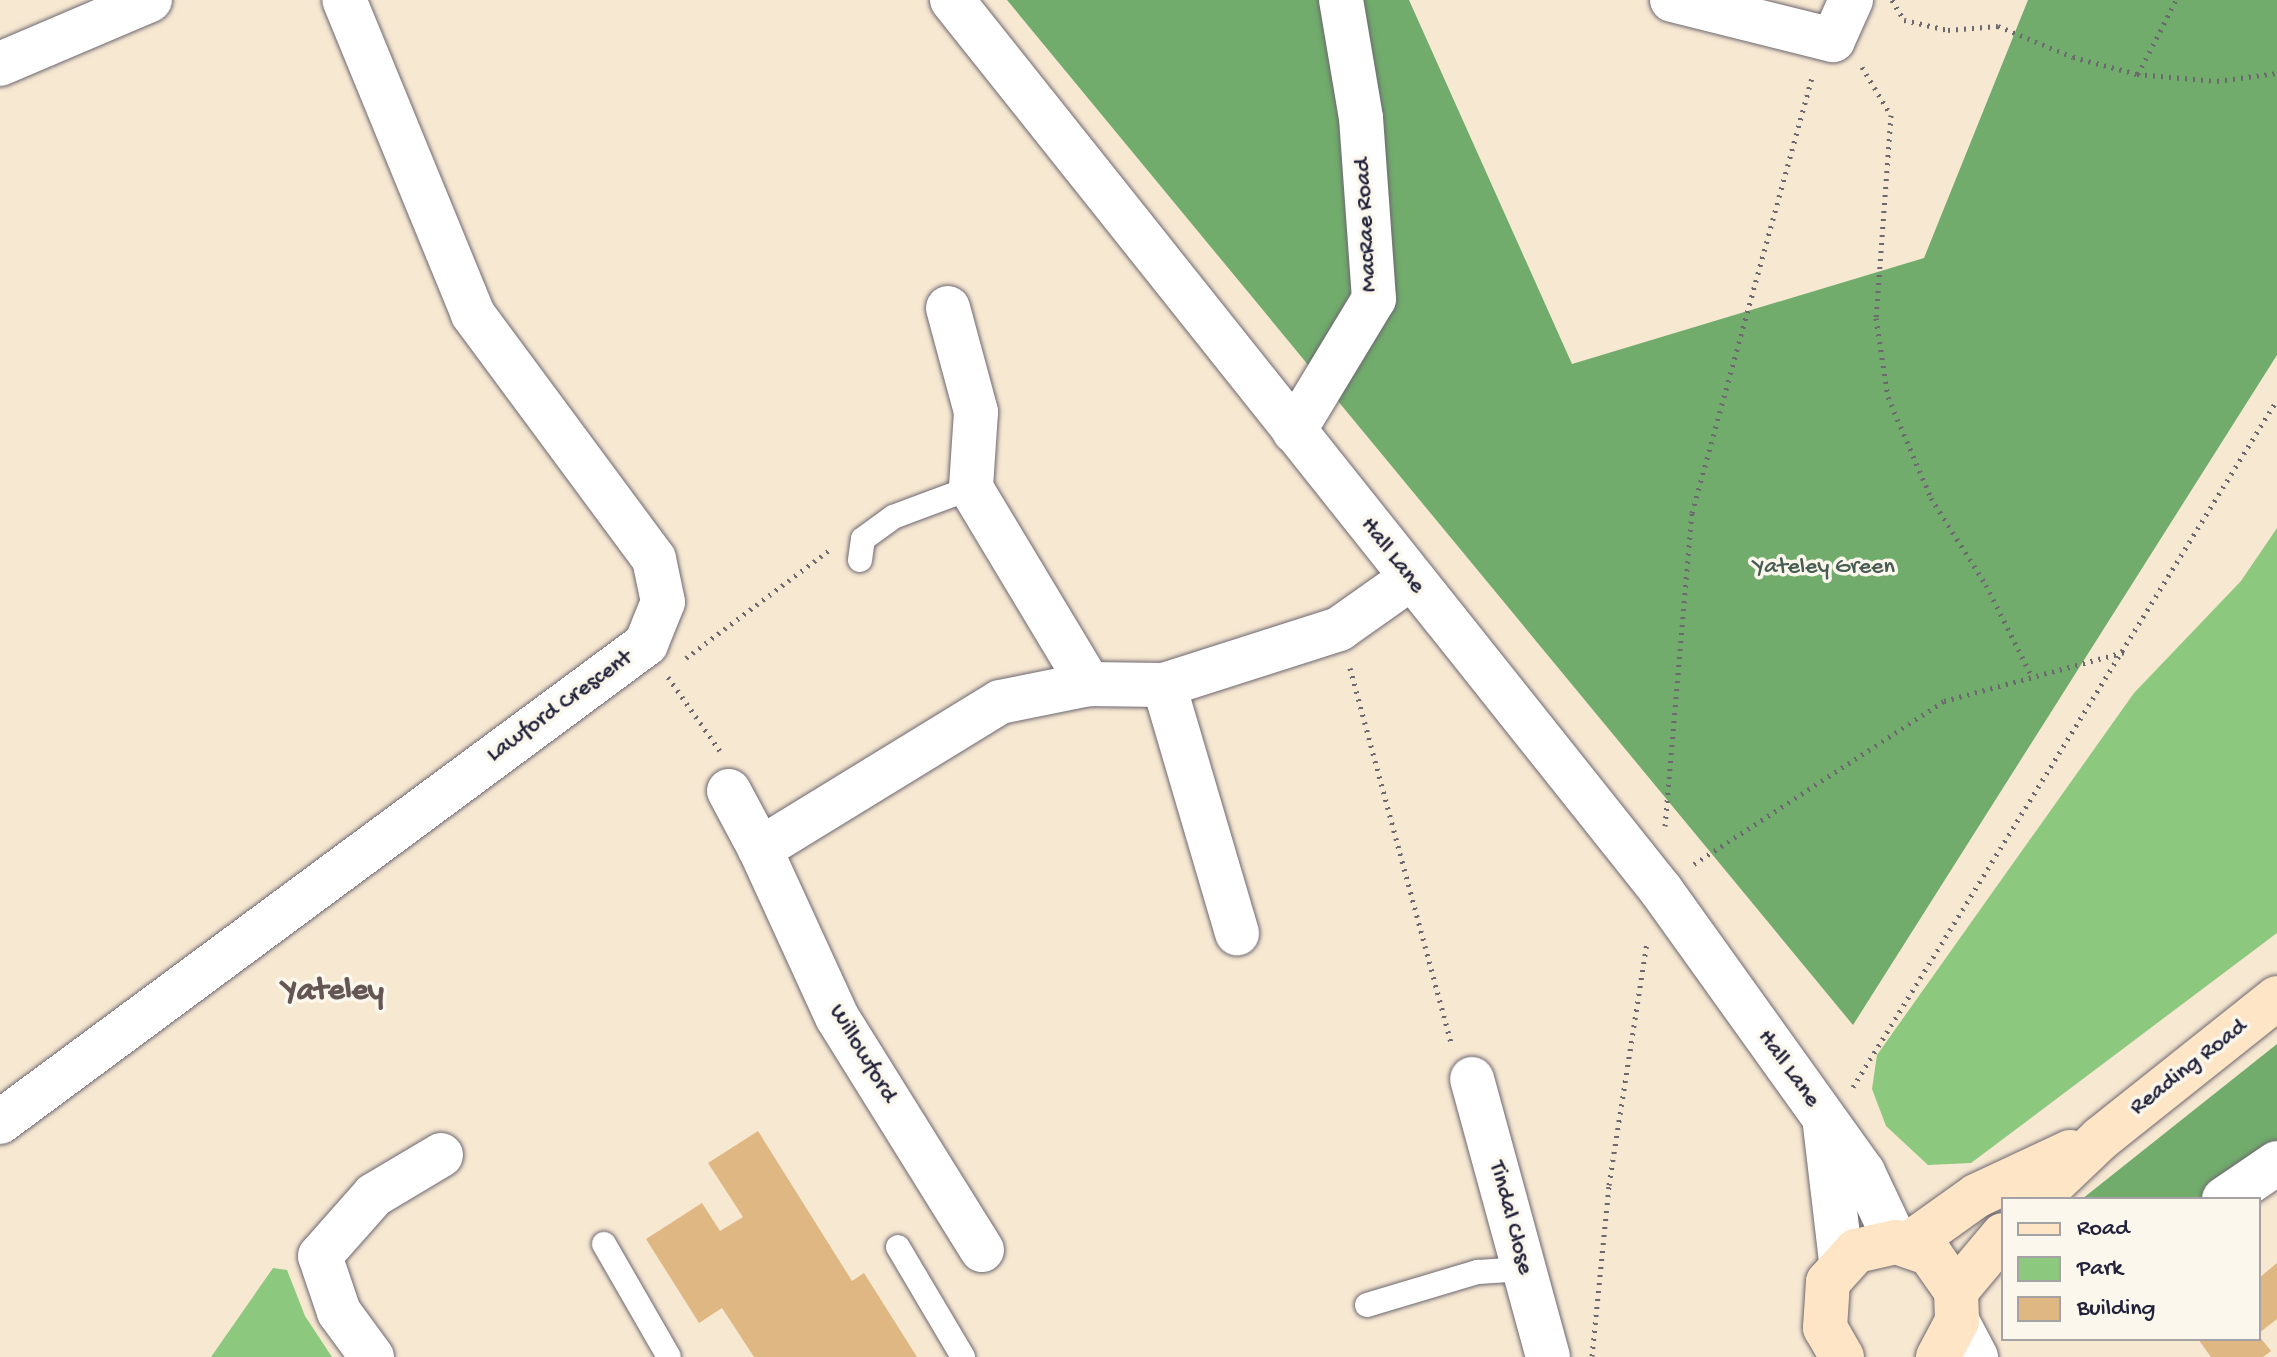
<!DOCTYPE html>
<html>
<head>
<meta charset="utf-8">
<style>
  body { margin:0 }
  #map { position:relative; width:2277px; height:1357px; overflow:hidden; background:#f7e8d2; font-family:"Gochi Hand",sans-serif }
  div>[style] { position:absolute }
  .green>* { inset:0; background:#8cc87d }
  .forest>* { inset:0; background:#71ac6c }
  .building>* { inset:0; background:#dfb782 }
  .path>* { height:5px; margin-top:-2.5px; transform-origin:0; background:repeating-linear-gradient(90deg,#6d6770 0 2px,transparent 0 8px) }
  .roads { filter:drop-shadow(0 0 2px #6d6770) drop-shadow(0 0 2px #6d6770) }
  .service>* { height:24px; margin:-12px; padding:0 12px; transform-origin:12px; border-radius:12px; background:#fff }
  .minor>* { height:44px; margin:-22px; padding:0 22px; transform-origin:22px; border-radius:22px; background:#fff }
  .tertiary>* { height:44px; margin:-22px; padding:0 22px; transform-origin:22px; border-radius:22px; background:#fff }
  .secondary>* { height:44px; margin:-22px; padding:0 22px; transform-origin:22px; border-radius:22px; background:#fde5c5 }
  span { translate:-50% -50%; white-space:nowrap; text-align:center; line-height:1.15; -webkit-text-stroke:7px #fbf7ec; paint-order:stroke }
  .street-label { font-size:24px; color:#22223b }
  .park-label { font-size:24px; color:#475c52 }
  .district-label { font-size:32px; color:#645654; font-weight:700 }
  .legend { position:absolute; left:2001px; top:1197px; width:260px; height:144px; box-sizing:border-box; background:#fbf7ec; border:2px solid #a4a2a5; margin:0; padding:10px 14px; list-style:none; font-size:24px; color:#22223b }
  .legend li { display:flex; align-items:center; gap:16px; height:40px }
  .legend b { width:40px; border:2px solid #a4a2a5 }
</style>
</head>
<body>
<div id="map">
  <div class="green">
    <i style="clip-path:polygon(2277px 528px,2277px 933px,1971px 1163px,1928px 1165px,1886px 1126px,1872px 1089px,1877px 1055px,2134px 693px,2241px 581px)"></i>
    <i style="clip-path:polygon(273px 1268px,287px 1270px,305px 1316px,332px 1357px,211px 1357px)"></i>
  </div>
  <div class="forest">
    <i style="clip-path:polygon(1007px 0,1409px 0,1572px 364px,1924px 258px,2028px 0,2277px 0,2277px 355px,1853px 1025px)"></i>
    <i style="clip-path:polygon(2277px 1044px,2277px 1151px,2203px 1199px,2082px 1199px)"></i>
  </div>
  <div class="building">
    <i style="clip-path:polygon(758px 1131px,852px 1281px,864px 1273px,917px 1357px,754px 1357px,722px 1308px,699px 1323px,646px 1239px,702px 1203px,720px 1231px,743px 1217px,708px 1163px)"></i>
    <i style="clip-path:polygon(2277px 1263px,2277px 1319px,2259px 1333px,2259px 1278px)"></i>
    <i style="clip-path:polygon(2259px 1336px,2271px 1351px,2263px 1357px,2211px 1357px,2198px 1339px)"></i>
  </div>
  <div class="path">
    <i style="left:1892px;top:0;width:23px;rotate:59deg"></i>
    <i style="left:1904px;top:20px;width:45px;rotate:12.8deg"></i>
    <i style="left:1948px;top:30px;width:50px;rotate:-4.6deg"></i>
    <i style="left:1998px;top:26px;width:81px;rotate:22.5deg"></i>
    <i style="left:2073px;top:57px;width:66px;rotate:14.9deg"></i>
    <i style="left:2137px;top:74px;width:80px;rotate:5deg"></i>
    <i style="left:2217px;top:81px;width:61px;rotate:-7.6deg"></i>
    <i style="left:1862px;top:67px;width:56px;rotate:58.9deg"></i>
    <i style="left:1891px;top:115px;width:204px;rotate:94.2deg"></i>
    <i style="left:1876px;top:318px;width:80px;rotate:81.4deg"></i>
    <i style="left:1888px;top:397px;width:110px;rotate:66.9deg"></i>
    <i style="left:1931px;top:498px;width:103px;rotate:57.7deg"></i>
    <i style="left:1986px;top:585px;width:103px;rotate:63.4deg"></i>
    <i style="left:2138px;top:74px;width:83px;rotate:-62.8deg"></i>
    <i style="left:686px;top:658px;width:178px;rotate:-37deg"></i>
    <i style="left:1350px;top:668px;width:391px;rotate:74.9deg"></i>
    <i style="left:668px;top:677px;width:90px;rotate:54.9deg"></i>
    <i style="left:1665px;top:826px;width:314px;rotate:-85.1deg"></i>
    <i style="left:1692px;top:513px;width:452px;rotate:-74.6deg"></i>
    <i style="left:1694px;top:864px;width:298px;rotate:-33.1deg"></i>
    <i style="left:1944px;top:701px;width:187px;rotate:-15.2deg"></i>
    <i style="left:1853px;top:1087px;width:807px;rotate:-58.32deg"></i>
    <i style="left:1592px;top:1356px;width:172px;rotate:-84.3deg"></i>
    <i style="left:1609px;top:1185px;width:246px;rotate:-81.1deg"></i>
  </div>
  <div class="roads">
    <div class="service">
      <i style="left:860px;top:560px;width:21px;rotate:-82deg"></i>
      <i style="left:863px;top:539px;width:37px;rotate:-36deg"></i>
      <i style="left:893px;top:517px;width:83px;rotate:-20.4deg"></i>
      <i style="left:604px;top:1244px;width:130px;rotate:60.1deg"></i>
      <i style="left:898px;top:1247px;width:128px;rotate:59.4deg"></i>
      <i style="left:1367px;top:1305px;width:116px;rotate:-16.6deg"></i>
      <i style="left:1478px;top:1272px;width:46px;rotate:-3.7deg"></i>
    </div>
    <div class="minor">
      <i style="left:1672px;top:0;width:166px;rotate:14deg"></i>
      <i style="left:1833px;top:40px;width:44px;rotate:-65.8deg"></i>
      <i style="left:0;top:64px;width:163px;rotate:-23.1deg"></i>
      <i style="left:948px;top:308px;width:108px;rotate:74.9deg"></i>
      <i style="left:976px;top:412px;width:76px;rotate:93.8deg"></i>
      <i style="left:971px;top:488px;width:229px;rotate:59deg"></i>
      <i style="left:1294px;top:431px;width:154px;rotate:-58.8deg"></i>
      <i style="left:1374px;top:299px;width:181px;rotate:-94.1deg"></i>
      <i style="left:1361px;top:118px;width:120px;rotate:-99.6deg"></i>
      <i style="left:1164px;top:685px;width:259px;rotate:73.6deg"></i>
      <i style="left:729px;top:791px;width:66px;rotate:61.9deg"></i>
      <i style="left:1472px;top:1079px;width:288px;rotate:74.7deg"></i>
      <i style="left:0;top:1122px;width:804px;rotate:-36.5deg"></i>
      <i style="left:646px;top:644px;width:45px;rotate:-68deg"></i>
      <i style="left:663px;top:602px;width:44px;rotate:-101.8deg"></i>
      <i style="left:654px;top:559px;width:305px;rotate:-126.5deg"></i>
      <i style="left:473px;top:314px;width:339px;rotate:-112.3deg"></i>
      <i style="left:982px;top:1250px;width:274px;rotate:-121.9deg"></i>
      <i style="left:837px;top:1017px;width:185px;rotate:-114.6deg"></i>
      <i style="left:760px;top:849px;width:281px;rotate:-31.5deg"></i>
      <i style="left:1000px;top:702px;width:91px;rotate:-11.4deg"></i>
      <i style="left:1089px;top:684px;width:75px;rotate:0.8deg"></i>
      <i style="left:1164px;top:685px;width:184px;rotate:-17.7deg"></i>
      <i style="left:1339px;top:629px;width:87px;rotate:-35.2deg"></i>
      <i style="left:372px;top:1357px;width:56px;rotate:-126.3deg"></i>
      <i style="left:339px;top:1312px;width:59px;rotate:-108.7deg"></i>
      <i style="left:320px;top:1256px;width:81px;rotate:-48.5deg"></i>
      <i style="left:374px;top:1195px;width:78px;rotate:-30.8deg"></i>
    </div>
    <div class="tertiary">
      <i style="left:952px;top:0;width:1138px;rotate:51.46deg"></i>
      <i style="left:1661px;top:890px;width:347px;rotate:54.4deg"></i>
      <i style="left:1863px;top:1172px;width:77px;rotate:64.8deg"></i>
      <i style="left:1825px;top:1125px;width:138px;rotate:83.3deg"></i>
      <i style="left:2224px;top:1199px;width:64px;rotate:-34.2deg"></i>
      <i style="left:1957px;top:1321px;width:41px;rotate:62.2deg"></i>
    </div>
    <div class="secondary">
      <i style="left:2037px;top:1199px;width:88px;rotate:-43.6deg"></i>
      <i style="left:2101px;top:1138px;width:225px;rotate:-38.5deg"></i>
      <i style="left:1909px;top:1244px;width:82px;rotate:-35.6deg"></i>
      <i style="left:1976px;top:1196px;width:104px;rotate:-25.1deg"></i>
      <i style="left:1956px;top:1291px;width:73px;rotate:-50deg"></i>
      <i style="left:1842px;top:1357px;width:34px;rotate:-120deg"></i>
      <i style="left:1825px;top:1328px;width:46px;rotate:-86.3deg"></i>
      <i style="left:1828px;top:1282px;width:42px;rotate:-47.9deg"></i>
      <i style="left:1856px;top:1251px;width:41px;rotate:-12.7deg"></i>
      <i style="left:1896px;top:1242px;width:36px;rotate:19deg"></i>
      <i style="left:1930px;top:1254px;width:45px;rotate:54.9deg"></i>
      <i style="left:1956px;top:1291px;width:30px;rotate:88deg"></i>
      <i style="left:1957px;top:1321px;width:41px;rotate:117.8deg"></i>
    </div>
  </div>
  <div class="street-label">
    <span style="left:1367px;top:225px;rotate:-93deg">MacRae Road</span>
    <span style="left:1392px;top:556px;rotate:52deg">Hall Lane</span>
    <span style="left:560px;top:707px;rotate:-36deg">Lawford Crescent</span>
    <span style="left:862px;top:1054px;rotate:59deg">Willowford</span>
    <span style="left:2189px;top:1068px;rotate:-38deg">Reading Road</span>
    <span style="left:1788px;top:1069px;rotate:54deg">Hall Lane</span>
    <span style="left:1510px;top:1218px;rotate:75deg">Tindal Close</span>
  </div>
  <div class="park-label">
    <span style="left:1824px;top:568px">Yateley Green</span>
  </div>
  <div class="district-label">
    <span style="left:333px;top:992px">Yateley</span>
  </div>
  <ul class="legend">
  <li><b style="height:10px;background:#fde5c5"></b>Road</li>
  <li><b style="height:22px;background:#8cc87d"></b>Park</li>
  <li><b style="height:22px;background:#dfb782"></b>Building</li>
  </ul>
</div>
</body>
</html>
